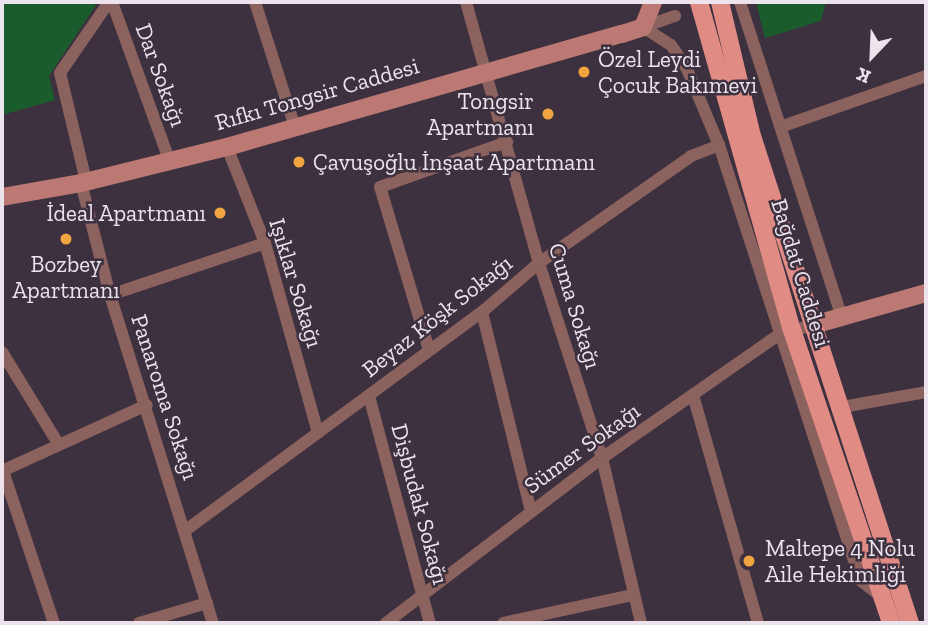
<!DOCTYPE html>
<html>
<head>
<meta charset="utf-8">
<style>
  body { margin:0 }
  #map { position:relative; width:928px; height:625px; overflow:hidden; background:#3d313f; font-family:"Zilla Slab",serif }
  div>[style] { position:absolute }
  .green>* { inset:0; background:#1a5c2c }
  .street>* { height:12px; margin:-6px; padding:0 6px; transform-origin:6px; border-radius:6px; background:#8c625e }
  .secondary>* { height:18px; margin:-9px; padding:0 9px; transform-origin:9px; border-radius:9px; background:#bc7974 }
  .primary>* { height:18px; margin:-9px; padding:0 9px; transform-origin:9px; border-radius:9px; background:#e18b85 }
  .dots>* { width:19px; height:19px; translate:-50% -50%; box-sizing:border-box; border:4px solid #3d313f; border-radius:50% }
  span { translate:-50% -50%; white-space:nowrap; text-align:center; line-height:1.15; -webkit-text-stroke:5px #3d313f; paint-order:stroke }
  .poi-label { font-size:23px; color:#ece3ed }
  .left { translate:0 -50%; text-align:left }
  .right { translate:-100% -50%; text-align:right }
  .street-label { font-size:23px; color:#ece3ed }
  .frame { position:absolute; inset:0; border:4px solid #ece3ed; pointer-events:none }
  .north { position:absolute; left:837px; top:21px; width:70px; height:70px; -webkit-text-stroke:5px #3d313f; paint-order:stroke; rotate:203deg; font-size:19px; font-weight:700; line-height:28px; text-align:center; color:#ece3ed }
  .north::after { content:''; display:block; margin:auto; width:24px; height:32px; background:#ece3ed; clip-path:polygon(50% 0,100% 100%,50% 72%,0 100%) }
</style>
</head>
<body>
<div id="map">
  <div class="green">
    <i style="clip-path:polygon(2px 2px,98px 2px,49px 76px,55px 100px,2px 115px)"></i>
    <i style="clip-path:polygon(756px 2px,826px 2px,821px 21px,765px 38px)"></i>
  </div>
  <div class="street">
    <i style="left:112px;top:2px;width:170px;rotate:70.1deg"></i>
    <i style="left:255px;top:2px;width:131px;rotate:72.3deg"></i>
    <i style="left:466px;top:2px;width:271px;rotate:74.4deg"></i>
    <i style="left:539px;top:263px;width:205px;rotate:72.1deg"></i>
    <i style="left:602px;top:458px;width:170px;rotate:76.7deg"></i>
    <i style="left:740px;top:2px;width:332px;rotate:72.1deg"></i>
    <i style="left:643px;top:27px;width:33px;rotate:33deg"></i>
    <i style="left:671px;top:45px;width:29px;rotate:56deg"></i>
    <i style="left:687px;top:69px;width:82px;rotate:67.2deg"></i>
    <i style="left:719px;top:145px;width:457px;rotate:72deg"></i>
    <i style="left:860px;top:580px;width:28px;rotate:38deg"></i>
    <i style="left:643px;top:27px;width:34px;rotate:-19deg"></i>
    <i style="left:783px;top:126px;width:151px;rotate:-19.3deg"></i>
    <i style="left:227px;top:147px;width:103px;rotate:68.4deg"></i>
    <i style="left:265px;top:243px;width:197px;rotate:74.4deg"></i>
    <i style="left:86px;top:181px;width:111px;rotate:-103.5deg"></i>
    <i style="left:60px;top:73px;width:86px;rotate:-55.4deg"></i>
    <i style="left:81px;top:183px;width:116px;rotate:75.5deg"></i>
    <i style="left:110px;top:295px;width:344px;rotate:72.6deg"></i>
    <i style="left:110px;top:295px;width:163px;rotate:-18.5deg"></i>
    <i style="left:482px;top:312px;width:205px;rotate:76.2deg"></i>
    <i style="left:429px;top:350px;width:170px;rotate:-106.7deg"></i>
    <i style="left:380px;top:187px;width:135px;rotate:-19.5deg"></i>
    <i style="left:2px;top:352px;width:109px;rotate:58.5deg"></i>
    <i style="left:693px;top:395px;width:237px;rotate:74.1deg"></i>
    <i style="left:369px;top:396px;width:235px;rotate:75deg"></i>
    <i style="left:842px;top:407px;width:85px;rotate:-10.1deg"></i>
    <i style="left:2px;top:471px;width:159px;rotate:-24.5deg"></i>
    <i style="left:3px;top:471px;width:160px;rotate:71.5deg"></i>
    <i style="left:186px;top:530px;width:368px;rotate:-36.4deg"></i>
    <i style="left:482px;top:312px;width:75px;rotate:-40.7deg"></i>
    <i style="left:539px;top:263px;width:186px;rotate:-35.1deg"></i>
    <i style="left:691px;top:156px;width:30px;rotate:-21deg"></i>
    <i style="left:139px;top:623px;width:71px;rotate:-16.4deg"></i>
    <i style="left:386px;top:623px;width:272px;rotate:-37.4deg"></i>
    <i style="left:602px;top:458px;width:215px;rotate:-34.9deg"></i>
    <i style="left:778px;top:335px;width:36px;rotate:-16deg"></i>
    <i style="left:503px;top:623px;width:133px;rotate:-12.2deg"></i>
  </div>
  <div class="secondary">
    <i style="left:2px;top:197px;width:80px;rotate:-10deg"></i>
    <i style="left:81px;top:183px;width:150px;rotate:-13.9deg"></i>
    <i style="left:227px;top:147px;width:411px;rotate:-16deg"></i>
    <i style="left:622px;top:34px;width:22px;rotate:-18deg"></i>
    <i style="left:643px;top:27px;width:27px;rotate:-68deg"></i>
    <i style="left:813px;top:325px;width:117px;rotate:-15.8deg"></i>
  </div>
  <div class="primary">
    <i style="left:699px;top:2px;width:341px;rotate:74.2deg"></i>
    <i style="left:792px;top:330px;width:309px;rotate:71.3deg"></i>
    <i style="left:720px;top:2px;width:138px;rotate:76.6deg"></i>
    <i style="left:752px;top:136px;width:512px;rotate:72.03deg"></i>
  </div>
  <div class="dots">
    <i style="left:584px;top:72px;background:#f1a540"></i>
    <i style="left:548px;top:114px;background:#f1a540"></i>
    <i style="left:299px;top:162px;background:#f1a540"></i>
    <i style="left:220px;top:213px;background:#f1a540"></i>
    <i style="left:66px;top:239px;background:#f1a540"></i>
    <i style="left:749px;top:561px;background:#f1a540"></i>
  </div>
  <div class="poi-label">
    <span class="left" style="left:598px;top:72px">Özel Leydi<br>Çocuk Bakımevi</span>
    <span class="right" style="left:534px;top:114px">Tongsir<br>Apartmanı</span>
    <span class="left" style="left:313px;top:162px">Çavuşoğlu İnşaat Apartmanı</span>
    <span class="right" style="left:206px;top:213px">İdeal Apartmanı</span>
    <span style="left:66px;top:277px">Bozbey<br>Apartmanı</span>
    <span class="left" style="left:765px;top:561px">Maltepe 4 Nolu<br>Aile Hekimliği</span>
  </div>
  <div class="street-label">
    <span style="left:161px;top:75px;rotate:70deg">Dar Sokağı</span>
    <span style="left:317px;top:94px;rotate:-16deg">Rıfkı Tongsir Caddesi</span>
    <span style="left:801px;top:273px;rotate:73deg">Bağdat Caddesi</span>
    <span style="left:296px;top:283px;rotate:73deg">Işıklar Sokağı</span>
    <span style="left:575px;top:306px;rotate:73deg">Cuma Sokağı</span>
    <span style="left:437px;top:316px;rotate:-38deg">Beyaz Köşk Sokağı</span>
    <span style="left:165px;top:397px;rotate:72deg">Panaroma Sokağı</span>
    <span style="left:582px;top:448px;rotate:-36deg">Sümer Sokağı</span>
    <span style="left:420px;top:504px;rotate:75deg">Dişbudak Sokağı</span>
  </div>
  <div class="frame"></div>
  <div class="north">K</div>
</div>
</body>
</html>
